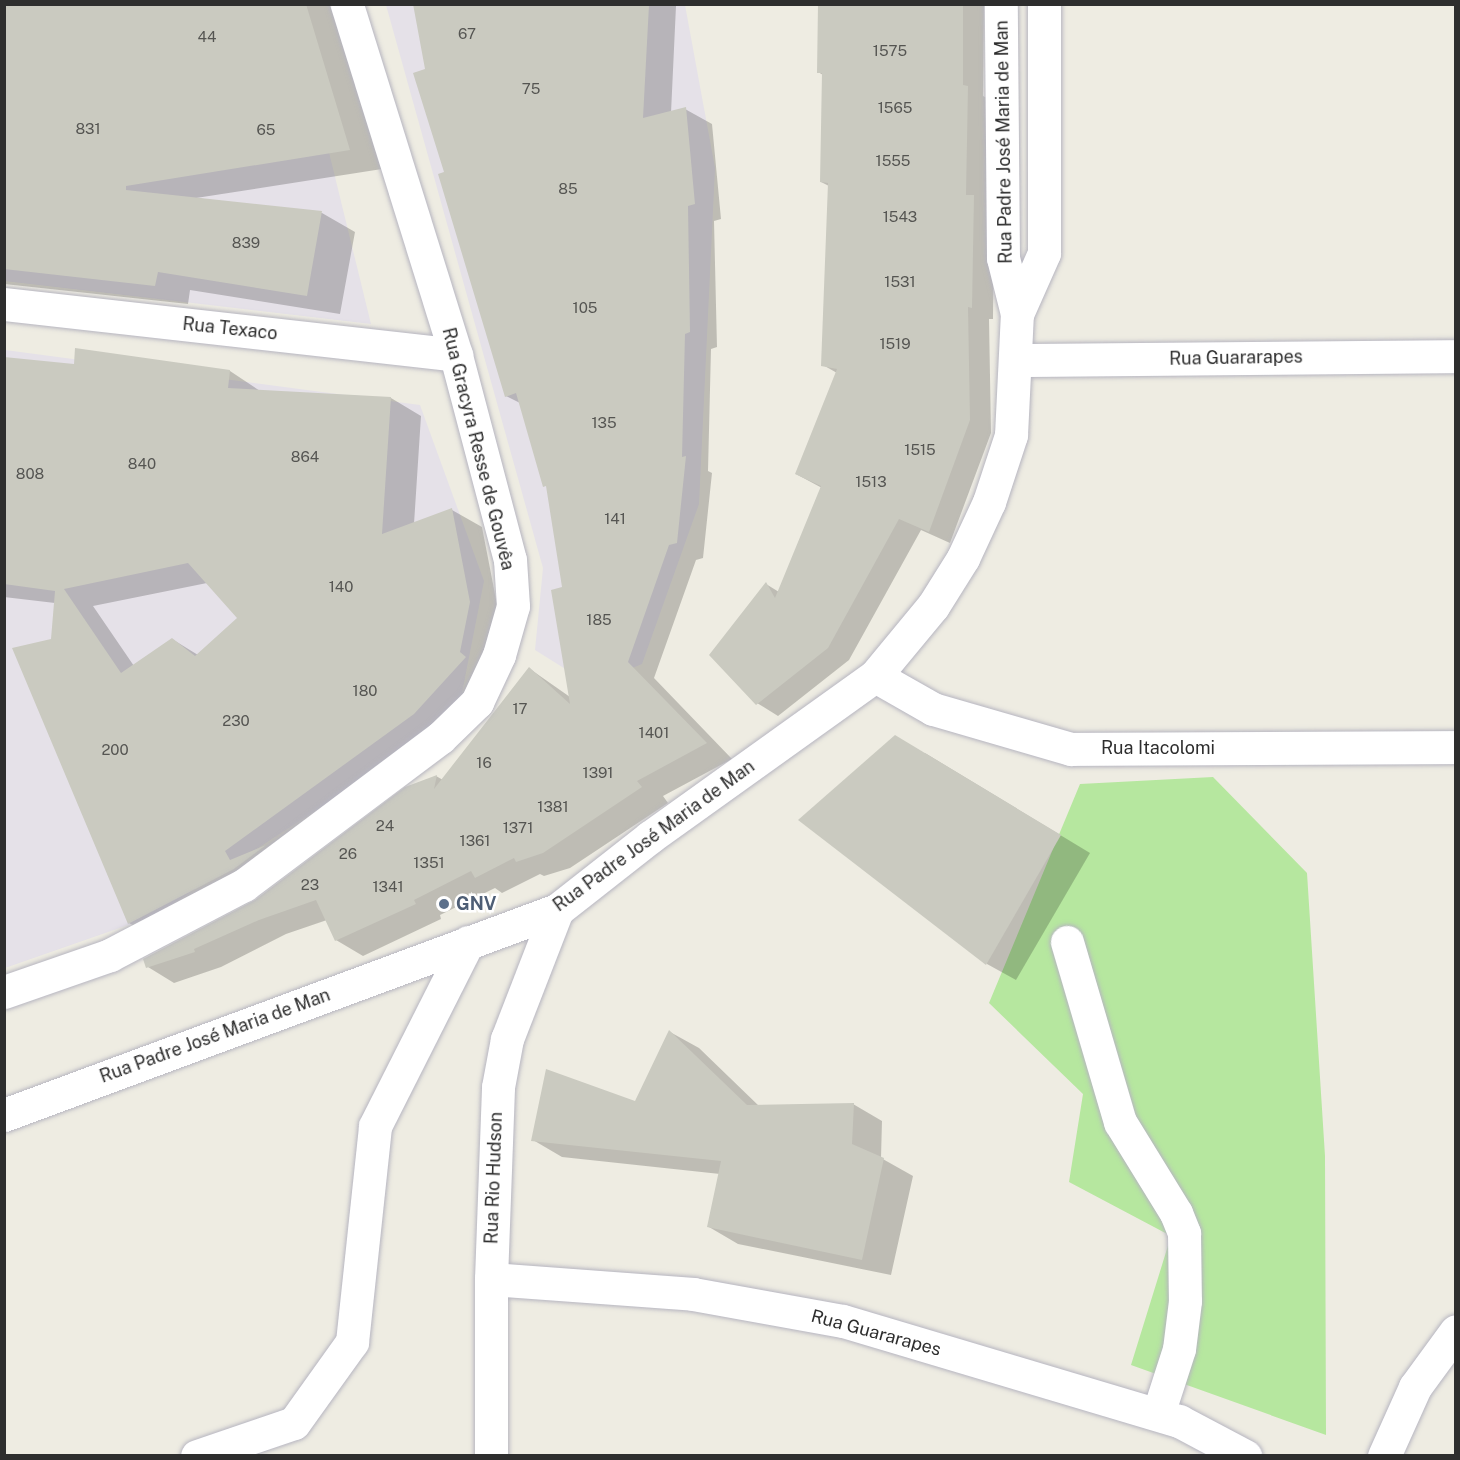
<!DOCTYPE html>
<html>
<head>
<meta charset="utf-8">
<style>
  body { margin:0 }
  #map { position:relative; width:1460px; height:1460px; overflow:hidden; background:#eeece2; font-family:"Public Sans",sans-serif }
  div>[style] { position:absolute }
  .industrial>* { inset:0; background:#e5e1e8 }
  .pitch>* { inset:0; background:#b6e79f }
  .shadow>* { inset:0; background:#0003 }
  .building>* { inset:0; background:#cacac0 }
  .roads { filter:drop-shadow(0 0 2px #b6b5c0) drop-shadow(0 0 2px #b6b5c0) }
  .minor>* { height:33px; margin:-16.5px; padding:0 16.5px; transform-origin:16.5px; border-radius:16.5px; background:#fff }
  .dots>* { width:16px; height:16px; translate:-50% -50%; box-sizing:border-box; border:3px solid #fff; border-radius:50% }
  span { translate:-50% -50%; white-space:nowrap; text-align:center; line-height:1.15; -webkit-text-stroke:5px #fff; paint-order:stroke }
  .number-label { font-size:15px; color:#555552 }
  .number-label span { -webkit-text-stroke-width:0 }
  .street-label { font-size:18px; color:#2e2e2e }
  .service-label { font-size:18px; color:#4e5e75; font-weight:700 }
  .left { translate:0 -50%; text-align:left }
  .frame { position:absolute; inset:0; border:6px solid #2e2e2e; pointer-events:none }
</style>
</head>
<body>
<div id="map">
  <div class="industrial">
    <i style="clip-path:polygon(5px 5px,293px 5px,371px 324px,5px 281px)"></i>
    <i style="clip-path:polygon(386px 5px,685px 5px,715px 168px,699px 504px,642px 664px,591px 685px,535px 650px,543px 568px)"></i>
    <i style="clip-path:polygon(5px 350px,420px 405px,484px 581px,457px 718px,154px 916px,5px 968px)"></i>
  </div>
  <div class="pitch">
    <i style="clip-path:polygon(1213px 777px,1307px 873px,1325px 1156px,1326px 1435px,1131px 1365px,1171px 1236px,1069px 1182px,1083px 1094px,989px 1003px,1080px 784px)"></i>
  </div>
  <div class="shadow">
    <i style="clip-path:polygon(4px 4px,331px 4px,382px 169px,196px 198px,322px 213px,355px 232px,340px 314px,190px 290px,188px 304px,4px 284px)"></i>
    <i style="clip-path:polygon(415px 4px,680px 4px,676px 6px,671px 113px,685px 109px,712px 124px,721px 219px,714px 221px,717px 347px,711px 349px,708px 471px,712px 473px,703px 558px,696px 560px,654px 678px,732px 759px,663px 796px,668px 803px,570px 868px,544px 876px,540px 874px,502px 893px,495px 888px,440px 915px,441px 919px,363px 956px,336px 940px,327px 920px,286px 934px,221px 967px,174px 983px,148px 967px,256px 901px,436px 776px,443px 780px,530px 669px,570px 697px,564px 588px,548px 488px,520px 403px,506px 396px,446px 173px)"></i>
    <i style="clip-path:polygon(818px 4px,984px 4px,983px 96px,989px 99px,994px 209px,993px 319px,989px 319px,991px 433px,950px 543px,921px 530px,849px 660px,778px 716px,757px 703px,766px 584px,779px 592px,822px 488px,796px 474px,837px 373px,823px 365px,829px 186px,821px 182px,823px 75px,818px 72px)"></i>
    <i style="clip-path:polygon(evenodd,76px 350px,230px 371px,260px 391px,391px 398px,421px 416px,414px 524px,452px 510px,482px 527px,500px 620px,495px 675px,160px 941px,129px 923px,14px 649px,52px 640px,55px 603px,4px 597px,4px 359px,75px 365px,76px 350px,207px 583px,239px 619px,198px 655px,172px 639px,134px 666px,93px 606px,207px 583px)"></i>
    <i style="clip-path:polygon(925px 753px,1090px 853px,1016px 980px,987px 964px)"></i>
    <i style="clip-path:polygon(670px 1032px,699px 1048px,759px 1106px,853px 1104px,882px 1121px,881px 1158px,913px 1176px,891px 1275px,738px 1244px,709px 1227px,720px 1174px,562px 1157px,533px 1140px,636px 1103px)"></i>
  </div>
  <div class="building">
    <i style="clip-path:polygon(4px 4px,306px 4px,350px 150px,126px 186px,126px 190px,322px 211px,307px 296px,158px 272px,155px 286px,4px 269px)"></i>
    <i style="clip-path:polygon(413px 4px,649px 5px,643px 118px,686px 107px,695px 204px,688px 206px,690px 332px,685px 334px,682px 457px,686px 456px,677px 543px,669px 545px,628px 662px,707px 743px,637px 781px,642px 787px,543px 853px,516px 862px,514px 858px,475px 878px,471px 871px,414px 900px,416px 904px,335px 941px,316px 900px,259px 920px,194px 949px,195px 952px,146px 968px,143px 959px,255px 900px,405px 787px,437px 775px,434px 789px,529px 667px,570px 704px,551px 590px,562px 587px,546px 486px,543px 487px,516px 393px,505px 397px,438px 174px,444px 172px,413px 73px,425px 69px)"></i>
    <i style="clip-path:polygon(818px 4px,963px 4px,963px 85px,968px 86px,966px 195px,974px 195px,972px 308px,968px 307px,970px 420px,929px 532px,899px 519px,828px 648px,756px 705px,709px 655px,766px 582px,775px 598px,821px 486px,795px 474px,837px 369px,821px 366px,828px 183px,820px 182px,822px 73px,817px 73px)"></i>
    <i style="clip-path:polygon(evenodd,75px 348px,230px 370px,228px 388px,391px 397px,382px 534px,452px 508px,470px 602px,460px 652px,466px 657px,414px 714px,225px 851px,230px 860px,266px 845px,234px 869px,128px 924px,12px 648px,51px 639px,55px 591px,4px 584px,4px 357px,74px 364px,75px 348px,188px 563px,237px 618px,195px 656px,172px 638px,121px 673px,64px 589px,188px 563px)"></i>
    <i style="clip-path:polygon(895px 735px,1061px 835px,986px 965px,798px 820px)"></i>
    <i style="clip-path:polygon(669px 1030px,747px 1105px,854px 1103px,852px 1144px,884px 1158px,862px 1260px,707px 1227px,721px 1161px,531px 1141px,546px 1069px,635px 1101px)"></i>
  </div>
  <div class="roads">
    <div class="minor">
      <i style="left:4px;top:304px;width:455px;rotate:6.4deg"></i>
      <i style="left:1017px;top:314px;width:67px;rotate:-66.1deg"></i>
      <i style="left:1044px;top:253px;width:249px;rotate:-90deg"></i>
      <i style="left:1017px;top:360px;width:439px;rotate:-0.5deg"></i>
      <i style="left:875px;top:676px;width:67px;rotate:29.6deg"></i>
      <i style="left:933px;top:709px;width:144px;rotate:16.2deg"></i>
      <i style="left:1071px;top:749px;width:385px;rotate:-0.3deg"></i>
      <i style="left:1067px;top:942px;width:188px;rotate:73.6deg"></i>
      <i style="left:1120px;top:1122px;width:107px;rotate:58.4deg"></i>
      <i style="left:1176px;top:1213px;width:22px;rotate:68deg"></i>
      <i style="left:1184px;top:1233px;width:68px;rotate:89.2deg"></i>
      <i style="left:1185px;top:1301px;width:48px;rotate:97.1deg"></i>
      <i style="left:1179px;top:1349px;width:68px;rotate:107.9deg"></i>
      <i style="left:4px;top:992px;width:112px;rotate:-19.2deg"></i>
      <i style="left:110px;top:955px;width:151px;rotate:-27.6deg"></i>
      <i style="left:244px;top:885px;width:245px;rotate:-36.9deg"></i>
      <i style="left:440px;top:738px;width:52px;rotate:-44.2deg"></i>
      <i style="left:477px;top:702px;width:52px;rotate:-64.9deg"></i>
      <i style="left:499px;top:655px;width:51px;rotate:-74.1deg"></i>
      <i style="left:513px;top:606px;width:46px;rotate:-93.7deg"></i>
      <i style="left:510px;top:560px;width:212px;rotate:-104.8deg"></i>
      <i style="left:456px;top:355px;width:368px;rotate:-107.3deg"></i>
      <i style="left:4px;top:1115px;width:590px;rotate:-20.34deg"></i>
      <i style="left:557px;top:910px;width:118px;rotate:-38.1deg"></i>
      <i style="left:650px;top:837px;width:277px;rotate:-35.6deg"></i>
      <i style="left:875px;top:676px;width:91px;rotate:-50.4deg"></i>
      <i style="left:933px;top:606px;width:57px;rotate:-58deg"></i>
      <i style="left:963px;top:558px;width:62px;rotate:-65.1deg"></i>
      <i style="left:989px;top:502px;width:71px;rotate:-71.8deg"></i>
      <i style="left:1011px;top:435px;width:121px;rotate:-87.2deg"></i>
      <i style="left:1017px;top:314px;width:58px;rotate:-104deg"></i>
      <i style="left:1003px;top:258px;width:254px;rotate:-90.5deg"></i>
      <i style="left:491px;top:1279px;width:203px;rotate:4.2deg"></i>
      <i style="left:693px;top:1294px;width:152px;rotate:10.2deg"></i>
      <i style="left:843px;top:1321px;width:351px;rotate:16.6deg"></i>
      <i style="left:1179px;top:1421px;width:75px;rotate:27.9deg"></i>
      <i style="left:197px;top:1456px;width:102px;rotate:-18.8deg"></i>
      <i style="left:294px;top:1423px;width:100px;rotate:-54.4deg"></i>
      <i style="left:352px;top:1342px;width:217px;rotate:-83.9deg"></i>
      <i style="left:375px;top:1126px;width:206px;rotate:-63.2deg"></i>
      <i style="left:491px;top:1456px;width:177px;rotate:-90deg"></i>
      <i style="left:491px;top:1279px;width:192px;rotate:-87.9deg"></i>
      <i style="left:498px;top:1087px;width:49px;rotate:-79.4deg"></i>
      <i style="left:507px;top:1039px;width:138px;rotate:-68.8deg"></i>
      <i style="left:1384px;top:1456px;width:76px;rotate:-65.8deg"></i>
      <i style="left:1415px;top:1387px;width:69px;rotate:-53.8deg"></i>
    </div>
  </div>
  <div class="dots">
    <i style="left:444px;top:904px;background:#5c6f8a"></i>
  </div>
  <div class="number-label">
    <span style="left:467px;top:34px">67</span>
    <span style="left:207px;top:37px">44</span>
    <span style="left:890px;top:51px">1575</span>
    <span style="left:531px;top:89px">75</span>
    <span style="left:895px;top:108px">1565</span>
    <span style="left:88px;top:129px">831</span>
    <span style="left:266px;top:130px">65</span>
    <span style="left:893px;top:161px">1555</span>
    <span style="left:568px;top:189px">85</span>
    <span style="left:900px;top:217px">1543</span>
    <span style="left:246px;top:243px">839</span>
    <span style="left:900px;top:282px">1531</span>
    <span style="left:585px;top:308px">105</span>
    <span style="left:895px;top:344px">1519</span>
    <span style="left:604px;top:423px">135</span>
    <span style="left:920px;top:450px">1515</span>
    <span style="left:305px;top:457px">864</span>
    <span style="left:142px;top:464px">840</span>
    <span style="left:30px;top:474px">808</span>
    <span style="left:871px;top:482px">1513</span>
    <span style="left:615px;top:519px">141</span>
    <span style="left:341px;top:587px">140</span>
    <span style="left:599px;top:620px">185</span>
    <span style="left:365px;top:691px">180</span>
    <span style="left:520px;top:709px">17</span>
    <span style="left:236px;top:721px">230</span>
    <span style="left:654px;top:733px">1401</span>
    <span style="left:115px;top:750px">200</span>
    <span style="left:484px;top:763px">16</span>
    <span style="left:598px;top:773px">1391</span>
    <span style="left:553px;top:807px">1381</span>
    <span style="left:385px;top:826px">24</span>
    <span style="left:518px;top:828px">1371</span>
    <span style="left:475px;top:841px">1361</span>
    <span style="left:348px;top:854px">26</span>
    <span style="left:429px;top:863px">1351</span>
    <span style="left:310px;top:885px">23</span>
    <span style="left:388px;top:887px">1341</span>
  </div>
  <div class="street-label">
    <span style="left:1004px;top:142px;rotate:-91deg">Rua Padre José Maria de Man</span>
    <span style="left:230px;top:329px;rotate:6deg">Rua Texaco</span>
    <span style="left:1236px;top:358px;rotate:-1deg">Rua Guararapes</span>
    <span style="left:478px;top:449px;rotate:76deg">Rua Gracyra Resse de Gouvêa</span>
    <span style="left:1158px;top:748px">Rua Itacolomi</span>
    <span style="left:654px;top:836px;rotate:-36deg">Rua Padre José Maria de Man</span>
    <span style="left:215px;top:1036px;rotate:-20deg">Rua Padre José Maria de Man</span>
    <span style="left:494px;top:1178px;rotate:-88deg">Rua Rio Hudson</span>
    <span style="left:876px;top:1333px;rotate:15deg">Rua Guararapes</span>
  </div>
  <div class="service-label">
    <span class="left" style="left:456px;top:904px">GNV</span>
  </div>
  <div class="frame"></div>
</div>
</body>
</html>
